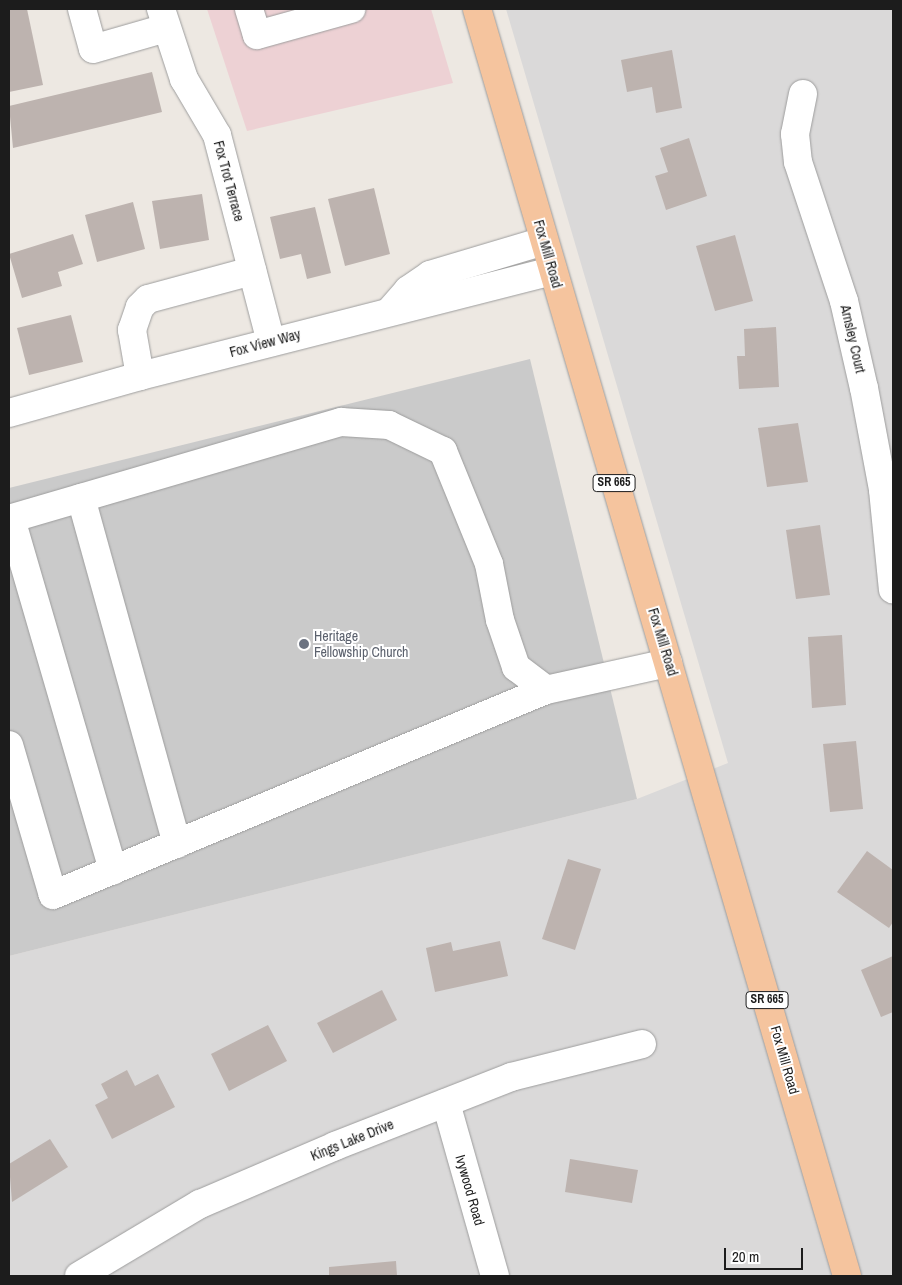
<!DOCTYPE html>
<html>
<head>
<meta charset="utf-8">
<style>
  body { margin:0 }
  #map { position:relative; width:902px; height:1285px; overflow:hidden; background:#ede8e2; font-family:"Archivo Narrow",sans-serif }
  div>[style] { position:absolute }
  .residential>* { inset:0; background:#dad9d9 }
  .commercial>* { inset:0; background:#edd1d4 }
  .religious>* { inset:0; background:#cacaca }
  .building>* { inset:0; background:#bdb3af }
  .roads { filter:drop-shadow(0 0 1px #9d9d9d) drop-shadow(0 0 1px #9d9d9d) }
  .minor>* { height:28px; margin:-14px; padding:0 14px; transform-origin:14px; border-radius:14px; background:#fff }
  .major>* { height:28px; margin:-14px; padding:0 14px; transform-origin:14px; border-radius:14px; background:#f5c49e }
  .dots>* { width:14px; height:14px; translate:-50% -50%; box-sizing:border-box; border:2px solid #fff; border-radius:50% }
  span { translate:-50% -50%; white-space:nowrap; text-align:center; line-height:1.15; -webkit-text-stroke:4px #fff; paint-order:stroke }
  .shield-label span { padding:1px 4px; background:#fff; border:1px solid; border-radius:4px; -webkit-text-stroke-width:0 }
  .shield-label { font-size:12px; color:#1c1c1c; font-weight:700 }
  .street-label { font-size:14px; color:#1c1c1c }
  .worship-label { font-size:14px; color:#5b616d }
  .left { translate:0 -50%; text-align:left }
  .frame { position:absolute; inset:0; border:10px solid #1c1c1c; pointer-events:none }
  .scale { position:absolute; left:724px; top:1248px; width:79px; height:22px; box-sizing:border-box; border:2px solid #1c1c1c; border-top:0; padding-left:6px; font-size:15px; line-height:18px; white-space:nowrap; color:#1c1c1c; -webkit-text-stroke:4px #fff; paint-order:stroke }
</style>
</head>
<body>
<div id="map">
  <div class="residential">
    <i style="clip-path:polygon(506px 9px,893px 9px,893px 1276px,9px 1276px,9px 956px,637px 799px,728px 763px)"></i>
  </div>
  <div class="commercial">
    <i style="clip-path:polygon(207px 9px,431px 9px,453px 83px,247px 131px)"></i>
  </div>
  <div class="religious">
    <i style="clip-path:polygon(530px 359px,637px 799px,9px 956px,9px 488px)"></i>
  </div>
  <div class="building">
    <i style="clip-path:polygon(9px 9px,27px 9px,43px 85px,9px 92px)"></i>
    <i style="clip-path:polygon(672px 50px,682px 108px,656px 113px,652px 87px,627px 92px,621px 60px)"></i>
    <i style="clip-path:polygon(152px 72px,162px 112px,13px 148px,9px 106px)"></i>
    <i style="clip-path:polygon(689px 138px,707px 196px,666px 210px,655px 176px,668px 172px,660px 148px)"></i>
    <i style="clip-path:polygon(374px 188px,390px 254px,345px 266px,328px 199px)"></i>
    <i style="clip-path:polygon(202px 194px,209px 240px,160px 249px,152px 201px)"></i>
    <i style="clip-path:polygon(133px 202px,145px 249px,97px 262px,85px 215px)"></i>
    <i style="clip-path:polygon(315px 207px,331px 273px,307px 279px,301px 254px,280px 259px,270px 217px)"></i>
    <i style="clip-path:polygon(73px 234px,83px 264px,58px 272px,62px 286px,22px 298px,9px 254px)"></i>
    <i style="clip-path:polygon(735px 235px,753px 301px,715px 311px,696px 246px)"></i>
    <i style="clip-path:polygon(71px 315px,83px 362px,29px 375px,17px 328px)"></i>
    <i style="clip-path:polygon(776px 327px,779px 387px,739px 389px,737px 356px,745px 356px,744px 329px)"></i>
    <i style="clip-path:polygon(798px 423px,808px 482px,767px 487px,758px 428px)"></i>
    <i style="clip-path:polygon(820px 525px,830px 595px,796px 599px,786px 530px)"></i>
    <i style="clip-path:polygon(842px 635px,846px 705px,812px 708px,808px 637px)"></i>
    <i style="clip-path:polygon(856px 741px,863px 809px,830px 812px,823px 744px)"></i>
    <i style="clip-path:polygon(867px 851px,893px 870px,893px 922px,889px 928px,837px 892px)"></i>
    <i style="clip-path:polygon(568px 859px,601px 869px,575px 950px,542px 939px)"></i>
    <i style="clip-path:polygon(500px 941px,508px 976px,435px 992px,426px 948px,451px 942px,453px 951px)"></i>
    <i style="clip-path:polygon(893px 956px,893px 1012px,881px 1017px,861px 970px)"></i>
    <i style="clip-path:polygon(382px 990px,397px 1020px,333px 1053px,317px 1023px)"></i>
    <i style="clip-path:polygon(268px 1025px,287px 1061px,229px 1091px,211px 1054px)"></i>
    <i style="clip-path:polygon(127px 1070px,135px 1086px,158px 1074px,175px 1107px,112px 1139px,95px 1105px,108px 1098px,101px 1084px)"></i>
    <i style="clip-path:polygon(50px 1139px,68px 1167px,12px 1202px,9px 1164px)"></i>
    <i style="clip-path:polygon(570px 1159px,638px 1170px,632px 1203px,565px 1192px)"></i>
    <i style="clip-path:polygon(396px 1261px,397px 1276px,329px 1276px,329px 1267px)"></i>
  </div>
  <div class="roads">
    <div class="minor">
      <i style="left:82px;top:9px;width:41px;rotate:74.6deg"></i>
      <i style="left:93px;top:49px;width:76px;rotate:-16deg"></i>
      <i style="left:161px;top:9px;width:74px;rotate:71.8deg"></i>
      <i style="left:184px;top:79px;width:65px;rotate:59.5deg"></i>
      <i style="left:217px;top:135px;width:214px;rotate:75.4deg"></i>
      <i style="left:249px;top:9px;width:27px;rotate:73deg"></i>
      <i style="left:257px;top:35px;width:98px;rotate:-15.5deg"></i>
      <i style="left:803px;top:94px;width:41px;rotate:101.3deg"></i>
      <i style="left:795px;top:134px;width:28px;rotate:84deg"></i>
      <i style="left:798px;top:162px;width:146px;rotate:71.7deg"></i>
      <i style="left:844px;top:301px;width:89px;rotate:77.1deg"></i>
      <i style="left:864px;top:388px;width:104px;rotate:79.4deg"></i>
      <i style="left:883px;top:490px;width:100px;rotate:84.3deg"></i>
      <i style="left:390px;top:311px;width:28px;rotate:-49deg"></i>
      <i style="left:408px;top:290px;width:27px;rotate:-34deg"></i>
      <i style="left:430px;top:275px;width:119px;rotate:-16.6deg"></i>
      <i style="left:140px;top:376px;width:47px;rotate:-99.9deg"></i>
      <i style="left:132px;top:330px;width:24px;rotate:-71deg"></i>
      <i style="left:140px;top:307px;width:11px;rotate:-45deg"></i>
      <i style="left:148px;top:299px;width:108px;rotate:-15.1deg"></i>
      <i style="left:9px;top:413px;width:136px;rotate:-15.8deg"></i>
      <i style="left:140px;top:376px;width:426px;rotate:-14.3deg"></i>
      <i style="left:81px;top:498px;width:359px;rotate:74.5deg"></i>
      <i style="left:9px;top:519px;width:346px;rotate:-16.3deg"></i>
      <i style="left:341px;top:422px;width:48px;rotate:3.6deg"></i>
      <i style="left:389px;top:425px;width:60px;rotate:25.7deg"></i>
      <i style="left:443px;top:451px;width:122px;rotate:67.8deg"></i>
      <i style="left:489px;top:564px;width:57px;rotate:78.9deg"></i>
      <i style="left:500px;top:620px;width:50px;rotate:71.2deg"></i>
      <i style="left:516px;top:667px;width:38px;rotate:37deg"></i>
      <i style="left:11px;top:519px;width:366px;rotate:73.8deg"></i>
      <i style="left:9px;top:745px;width:156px;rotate:73.7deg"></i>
      <i style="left:53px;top:895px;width:534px;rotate:-22.58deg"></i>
      <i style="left:546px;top:690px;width:125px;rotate:-12.5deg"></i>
      <i style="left:446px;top:1103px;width:180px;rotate:74.2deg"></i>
      <i style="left:79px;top:1276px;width:141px;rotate:-30.8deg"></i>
      <i style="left:200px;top:1204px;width:147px;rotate:-23.2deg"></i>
      <i style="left:335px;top:1146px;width:189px;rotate:-21.4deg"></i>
      <i style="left:511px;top:1077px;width:135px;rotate:-14.1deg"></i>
    </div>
    <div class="major">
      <i style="left:477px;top:9px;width:1320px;rotate:73.72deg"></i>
    </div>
  </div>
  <div class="dots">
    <i style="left:304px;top:644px;background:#6b7280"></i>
  </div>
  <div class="shield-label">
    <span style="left:614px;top:483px">SR 665</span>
    <span style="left:767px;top:1000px">SR 665</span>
  </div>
  <div class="street-label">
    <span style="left:229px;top:181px;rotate:75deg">Fox Trot Terrace</span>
    <span style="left:548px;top:254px;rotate:74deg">Fox Mill Road</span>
    <span style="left:853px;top:339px;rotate:77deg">Arnsley Court</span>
    <span style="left:265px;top:343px;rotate:-15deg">Fox View Way</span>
    <span style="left:663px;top:642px;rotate:73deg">Fox Mill Road</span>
    <span style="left:785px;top:1060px;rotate:74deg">Fox Mill Road</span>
    <span style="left:352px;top:1140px;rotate:-22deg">Kings Lake Drive</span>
    <span style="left:470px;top:1190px;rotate:74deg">Ivywood Road</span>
  </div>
  <div class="worship-label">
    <span class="left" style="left:314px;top:644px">Heritage<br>Fellowship Church</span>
  </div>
  <div class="frame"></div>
  <div class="scale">20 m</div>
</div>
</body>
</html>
